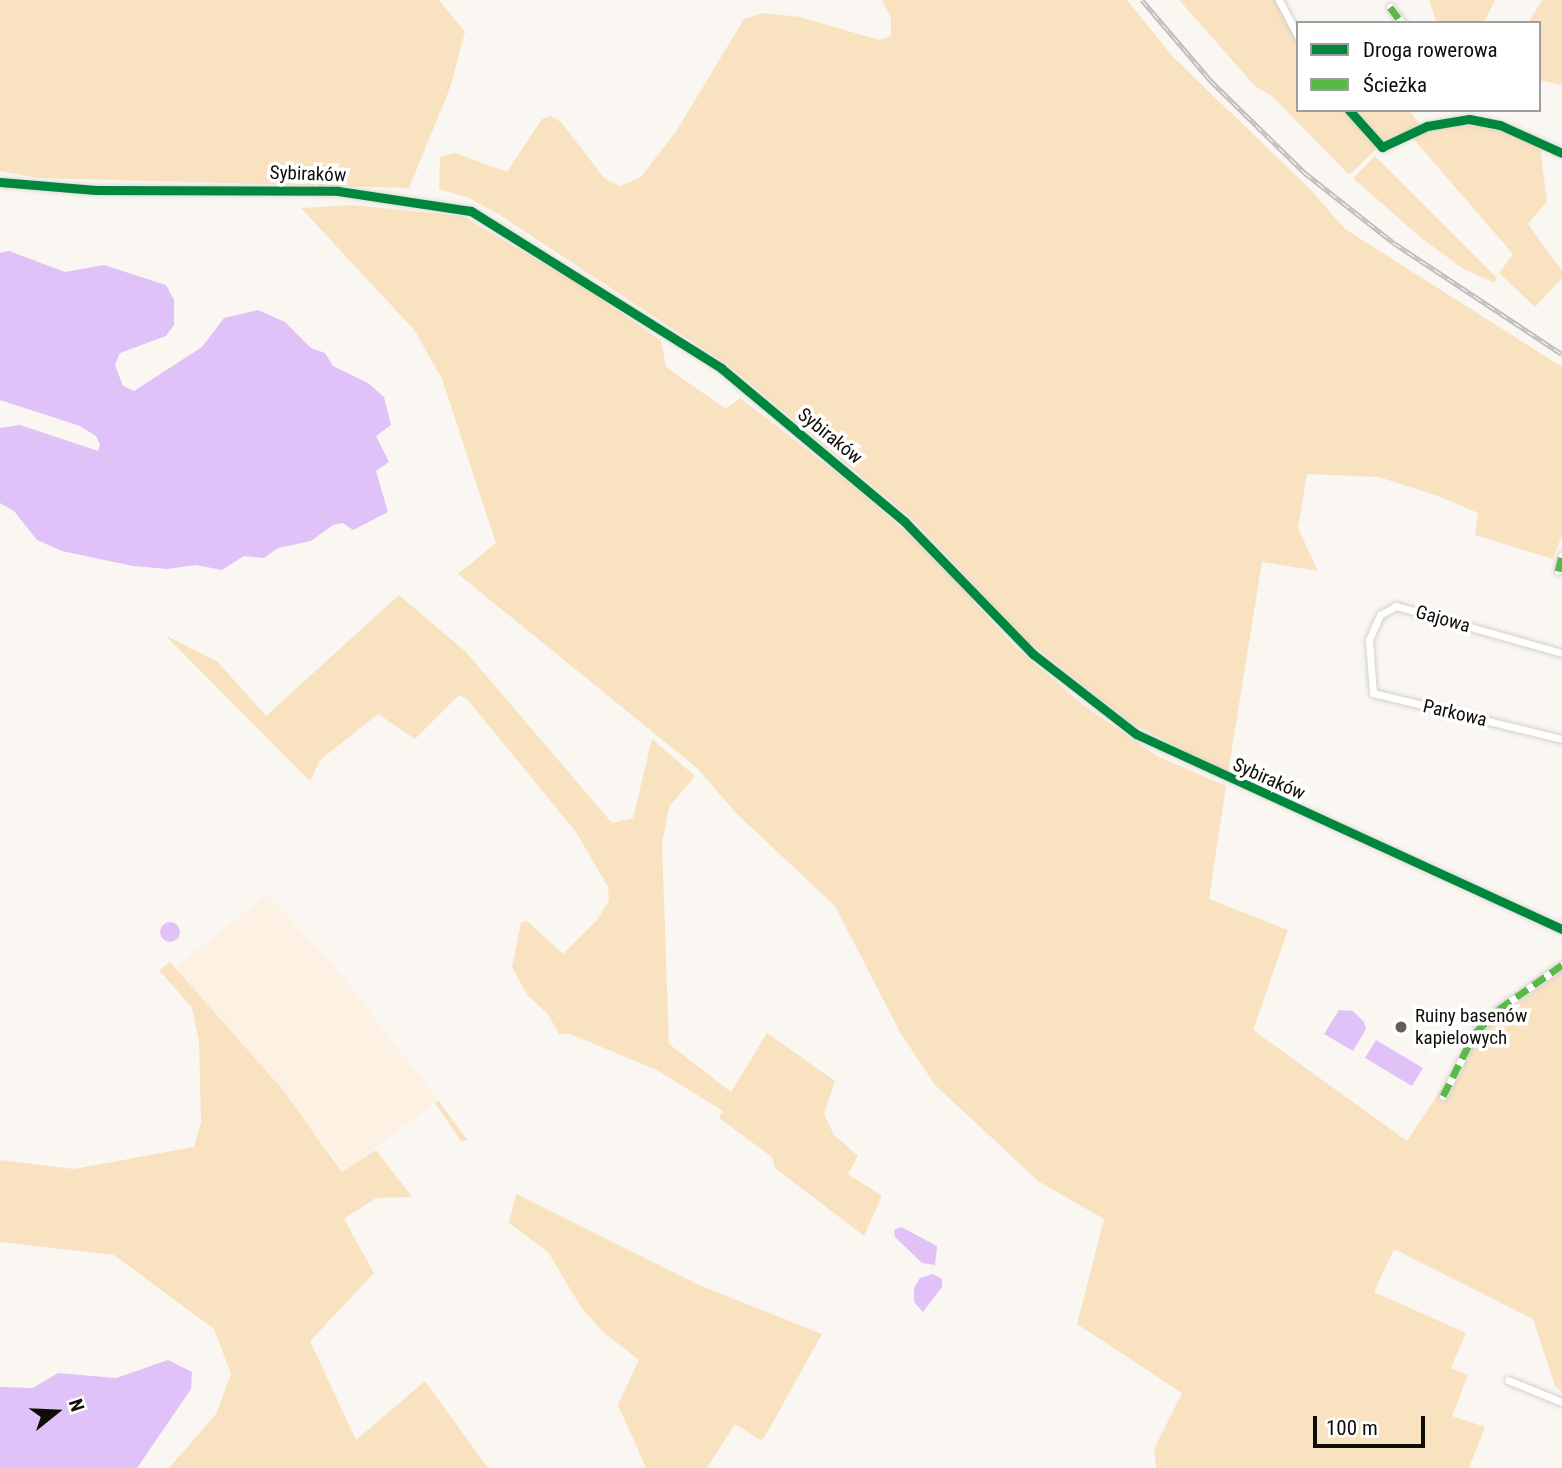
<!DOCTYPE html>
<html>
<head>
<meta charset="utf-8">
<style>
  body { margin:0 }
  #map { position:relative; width:1562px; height:1468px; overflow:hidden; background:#faf6f2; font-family:"Roboto Condensed",sans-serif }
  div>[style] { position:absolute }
  .built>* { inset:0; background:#fcf1e3 }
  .green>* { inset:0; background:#f9e2c0 }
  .water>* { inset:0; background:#e0c1f8 }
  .round { border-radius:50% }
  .roads { filter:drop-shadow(0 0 2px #d4d0cc) drop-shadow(0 0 2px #d4d0cc) }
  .minor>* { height:7px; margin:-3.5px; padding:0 3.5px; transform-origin:3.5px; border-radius:3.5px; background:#fefefd }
  .rail>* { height:5px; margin-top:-2.5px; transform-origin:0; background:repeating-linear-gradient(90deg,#fff 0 8px,#c0bfbd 0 16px); box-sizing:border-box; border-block:2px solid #c0bfbd }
  .quiet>* { height:7px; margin-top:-3.5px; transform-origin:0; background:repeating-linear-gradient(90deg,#58b947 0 14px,transparent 0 21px) }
  .cycleway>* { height:9px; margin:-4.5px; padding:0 4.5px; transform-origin:4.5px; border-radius:4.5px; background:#00873e }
  .dots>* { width:19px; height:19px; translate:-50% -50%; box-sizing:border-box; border:4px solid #fff; border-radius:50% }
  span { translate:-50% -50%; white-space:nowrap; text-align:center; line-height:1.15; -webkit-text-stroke:7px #fff; paint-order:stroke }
  .street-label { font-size:19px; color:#100c07 }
  .poi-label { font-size:19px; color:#100c07 }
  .left { translate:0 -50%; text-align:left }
  .legend { position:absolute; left:1296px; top:21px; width:245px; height:91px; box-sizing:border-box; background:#fff; border:2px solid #9f9e9c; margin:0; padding:9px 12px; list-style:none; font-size:21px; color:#100c07 }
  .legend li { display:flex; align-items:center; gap:14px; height:35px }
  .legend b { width:35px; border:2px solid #9f9e9c }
  .north { position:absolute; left:21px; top:1377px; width:70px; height:70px; -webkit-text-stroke:5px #fff; paint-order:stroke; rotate:72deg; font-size:19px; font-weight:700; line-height:28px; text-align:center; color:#100c07 }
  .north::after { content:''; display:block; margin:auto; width:24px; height:32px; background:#100c07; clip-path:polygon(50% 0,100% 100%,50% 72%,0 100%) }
  .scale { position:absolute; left:1313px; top:1416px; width:112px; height:32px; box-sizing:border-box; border:4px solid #100c07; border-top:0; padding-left:9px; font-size:21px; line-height:24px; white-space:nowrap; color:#100c07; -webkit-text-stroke:5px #fff; paint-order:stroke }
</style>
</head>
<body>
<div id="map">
  <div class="built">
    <i style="clip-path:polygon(267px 895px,332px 963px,438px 1100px,343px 1173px,333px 1154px,175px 967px)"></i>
  </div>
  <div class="green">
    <i style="clip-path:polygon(0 0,439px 0,465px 32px,450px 88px,409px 188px,40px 178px,0 171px)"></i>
    <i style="clip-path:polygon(882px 0,1127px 0,1173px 57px,1308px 187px,1345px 229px,1562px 367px,1562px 535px,1553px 559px,1475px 535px,1478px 513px,1438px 496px,1379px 477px,1307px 474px,1298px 528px,1318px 571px,1262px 562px,1228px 773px,1131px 723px,1027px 641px,912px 519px,728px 365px,498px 214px,469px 198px,439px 189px,440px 157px,455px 153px,507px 172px,542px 119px,550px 116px,561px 122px,605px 179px,620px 186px,641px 177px,677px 130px,744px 19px,763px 13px,800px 17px,879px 40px,891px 36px,891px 18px)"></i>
    <i style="clip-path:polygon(1179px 0,1276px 0,1298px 41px,1298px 110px,1346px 110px,1375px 142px,1375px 150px,1349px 175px,1272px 96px,1255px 86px)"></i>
    <i style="clip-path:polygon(1429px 0,1495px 0,1484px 23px,1437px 23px)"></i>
    <i style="clip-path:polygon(1542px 0,1562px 0,1562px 85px,1539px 80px,1539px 23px,1528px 23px)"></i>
    <i style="clip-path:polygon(1353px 110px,1409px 110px,1420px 125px,1383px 141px)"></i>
    <i style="clip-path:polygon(1462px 122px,1490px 125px,1540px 148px,1547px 201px,1528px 224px,1562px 271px,1562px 278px,1535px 307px,1499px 273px,1513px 254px,1410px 135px)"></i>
    <i style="clip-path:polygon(1375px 156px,1497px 278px,1494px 283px,1462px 268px,1420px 237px,1353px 178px)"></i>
    <i style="clip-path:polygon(352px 205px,462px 216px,587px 289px,661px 341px,666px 367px,726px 409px,740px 398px,851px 484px,927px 550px,1015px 647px,1083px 705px,1157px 756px,1226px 786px,1209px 899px,1288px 930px,1253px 1030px,1407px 1141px,1480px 1031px,1562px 971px,1562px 1392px,1555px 1386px,1533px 1319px,1394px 1249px,1374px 1292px,1466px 1333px,1451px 1368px,1468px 1375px,1452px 1416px,1485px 1427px,1469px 1468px,1156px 1468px,1154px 1449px,1182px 1393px,1077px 1324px,1104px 1219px,1038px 1181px,935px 1085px,901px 1034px,835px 906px,736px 813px,697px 768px,458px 574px,496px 543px,442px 379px,415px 331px,301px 208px)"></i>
    <i style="clip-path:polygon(399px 595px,466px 652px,612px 823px,633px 818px,652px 739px,695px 776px,669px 807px,662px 843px,669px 1044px,731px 1092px,767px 1033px,835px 1081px,824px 1114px,834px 1135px,858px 1156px,848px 1174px,882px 1196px,864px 1236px,775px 1168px,772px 1157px,719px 1118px,723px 1111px,657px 1070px,570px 1034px,559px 1034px,548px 1014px,528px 996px,512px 967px,521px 923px,527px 921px,563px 954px,597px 920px,609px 900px,608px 887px,576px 832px,467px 699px,459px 695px,415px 739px,378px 714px,320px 760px,310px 781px,165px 635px,218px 662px,266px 716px)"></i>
    <i style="clip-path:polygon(170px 962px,282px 1089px,342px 1172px,376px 1150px,412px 1197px,376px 1198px,344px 1219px,374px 1273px,310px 1341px,356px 1440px,425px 1381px,488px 1468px,169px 1468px,216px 1414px,231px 1374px,214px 1329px,114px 1255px,0 1242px,0 1160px,74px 1169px,194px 1147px,201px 1122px,199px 1041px,192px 1008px,159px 970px)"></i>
    <i style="clip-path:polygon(438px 1100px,467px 1140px,461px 1141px,435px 1103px)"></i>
    <i style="clip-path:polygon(516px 1194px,699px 1285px,822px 1334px,764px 1438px,760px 1440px,735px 1424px,707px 1468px,646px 1468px,618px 1405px,639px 1360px,603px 1332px,581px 1307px,548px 1252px,509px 1223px)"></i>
  </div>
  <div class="water">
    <i style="clip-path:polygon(9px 251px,65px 272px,104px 265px,166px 285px,174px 300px,174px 325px,166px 336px,120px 353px,115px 365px,123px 386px,134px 391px,202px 347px,224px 318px,258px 310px,285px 322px,311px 348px,325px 353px,333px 366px,368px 383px,384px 397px,391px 425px,376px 436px,389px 462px,376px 471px,388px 512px,353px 530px,343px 523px,333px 525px,311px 541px,278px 548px,264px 558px,244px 556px,222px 570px,196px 565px,167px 569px,133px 566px,62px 551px,37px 540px,14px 511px,0 503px,0 428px,20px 425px,98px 451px,100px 445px,96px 436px,80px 426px,0 400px,0 253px)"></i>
    <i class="round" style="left:160px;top:922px;width:20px;height:20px"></i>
    <i style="clip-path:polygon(1339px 1010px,1353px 1011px,1364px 1022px,1366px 1029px,1353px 1051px,1324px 1034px)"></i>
    <i style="clip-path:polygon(1376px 1040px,1423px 1068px,1412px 1086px,1365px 1058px)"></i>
    <i style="clip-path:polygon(901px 1227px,937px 1246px,935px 1265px,922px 1263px,895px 1237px,894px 1230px)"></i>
    <i style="clip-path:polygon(933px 1274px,942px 1279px,942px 1287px,923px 1312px,914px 1302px,914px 1288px,920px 1278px)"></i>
    <i style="clip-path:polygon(168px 1360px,192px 1372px,191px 1389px,137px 1468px,0 1468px,0 1387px,33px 1388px,58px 1373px,116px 1378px)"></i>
  </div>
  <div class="roads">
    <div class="minor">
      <i style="left:1279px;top:0;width:41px;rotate:62.2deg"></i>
      <i style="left:1390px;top:7px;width:20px;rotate:53deg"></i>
      <i style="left:1349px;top:110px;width:50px;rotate:48.3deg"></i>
      <i style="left:1382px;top:147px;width:50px;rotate:-25deg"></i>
      <i style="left:1427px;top:126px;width:43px;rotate:-9.5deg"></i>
      <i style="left:1469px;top:119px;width:32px;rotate:11deg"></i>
      <i style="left:1500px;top:125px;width:68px;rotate:24.3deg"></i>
      <i style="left:0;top:182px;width:96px;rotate:4.8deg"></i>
      <i style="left:96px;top:190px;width:242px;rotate:0.2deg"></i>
      <i style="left:338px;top:191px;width:134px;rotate:8.6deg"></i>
      <i style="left:471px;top:211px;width:295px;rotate:32.1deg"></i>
      <i style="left:721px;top:368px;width:240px;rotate:39.9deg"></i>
      <i style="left:905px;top:522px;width:184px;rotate:45.9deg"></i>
      <i style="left:1033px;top:654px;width:130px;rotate:37.8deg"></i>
      <i style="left:1136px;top:734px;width:469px;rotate:24.6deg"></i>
      <i style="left:1558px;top:571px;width:16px;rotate:-76deg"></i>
      <i style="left:1562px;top:653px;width:173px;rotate:-164.2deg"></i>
      <i style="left:1396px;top:606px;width:18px;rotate:151deg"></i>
      <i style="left:1380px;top:615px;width:27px;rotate:114deg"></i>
      <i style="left:1369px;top:640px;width:53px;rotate:85.7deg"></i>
      <i style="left:1373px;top:693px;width:195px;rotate:13.7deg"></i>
      <i style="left:1443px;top:1096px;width:71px;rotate:-63.1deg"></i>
      <i style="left:1475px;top:1033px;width:34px;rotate:-45deg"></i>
      <i style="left:1499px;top:1009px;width:77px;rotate:-34.9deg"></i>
      <i style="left:1508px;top:1380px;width:58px;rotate:22.2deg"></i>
    </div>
  </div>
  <div class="rail">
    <i style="left:1142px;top:0;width:105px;rotate:49.6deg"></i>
    <i style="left:1210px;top:80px;width:133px;rotate:44.4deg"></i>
    <i style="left:1305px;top:173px;width:113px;rotate:38.2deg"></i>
    <i style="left:1394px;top:243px;width:201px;rotate:33.5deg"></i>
  </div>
  <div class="quiet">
    <i style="left:1390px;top:7px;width:20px;rotate:53deg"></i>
    <i style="left:1558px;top:571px;width:16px;rotate:-76deg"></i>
    <i style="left:1443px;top:1096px;width:71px;rotate:-63.1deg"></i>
    <i style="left:1475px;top:1033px;width:34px;rotate:-45deg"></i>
    <i style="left:1499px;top:1009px;width:77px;rotate:-34.9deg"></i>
  </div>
  <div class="cycleway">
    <i style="left:1349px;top:110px;width:50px;rotate:48.3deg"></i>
    <i style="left:1382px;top:147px;width:50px;rotate:-25deg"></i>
    <i style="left:1427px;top:126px;width:43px;rotate:-9.5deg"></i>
    <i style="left:1469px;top:119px;width:32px;rotate:11deg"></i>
    <i style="left:1500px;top:125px;width:68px;rotate:24.3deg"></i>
    <i style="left:0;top:182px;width:96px;rotate:4.8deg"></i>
    <i style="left:96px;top:190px;width:242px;rotate:0.2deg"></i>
    <i style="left:338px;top:191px;width:134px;rotate:8.6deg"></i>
    <i style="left:471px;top:211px;width:295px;rotate:32.1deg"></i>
    <i style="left:721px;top:368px;width:240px;rotate:39.9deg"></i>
    <i style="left:905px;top:522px;width:184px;rotate:45.9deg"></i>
    <i style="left:1033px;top:654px;width:130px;rotate:37.8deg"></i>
    <i style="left:1136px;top:734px;width:469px;rotate:24.6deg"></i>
  </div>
  <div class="dots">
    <i style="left:1401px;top:1027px;background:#625e59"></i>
  </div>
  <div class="street-label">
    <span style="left:308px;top:174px;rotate:2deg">Sybiraków</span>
    <span style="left:830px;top:436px;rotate:39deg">Sybiraków</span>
    <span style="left:1443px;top:619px;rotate:16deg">Gajowa</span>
    <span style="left:1455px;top:713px;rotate:13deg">Parkowa</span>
    <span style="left:1269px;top:779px;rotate:24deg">Sybiraków</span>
  </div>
  <div class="poi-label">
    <span class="left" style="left:1415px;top:1027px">Ruiny basenów<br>kapielowych</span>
  </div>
  <ul class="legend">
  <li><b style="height:9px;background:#00873e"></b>Droga rowerowa</li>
  <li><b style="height:9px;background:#58b947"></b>Ścieżka</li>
  </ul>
  <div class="north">N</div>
  <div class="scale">100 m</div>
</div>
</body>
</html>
